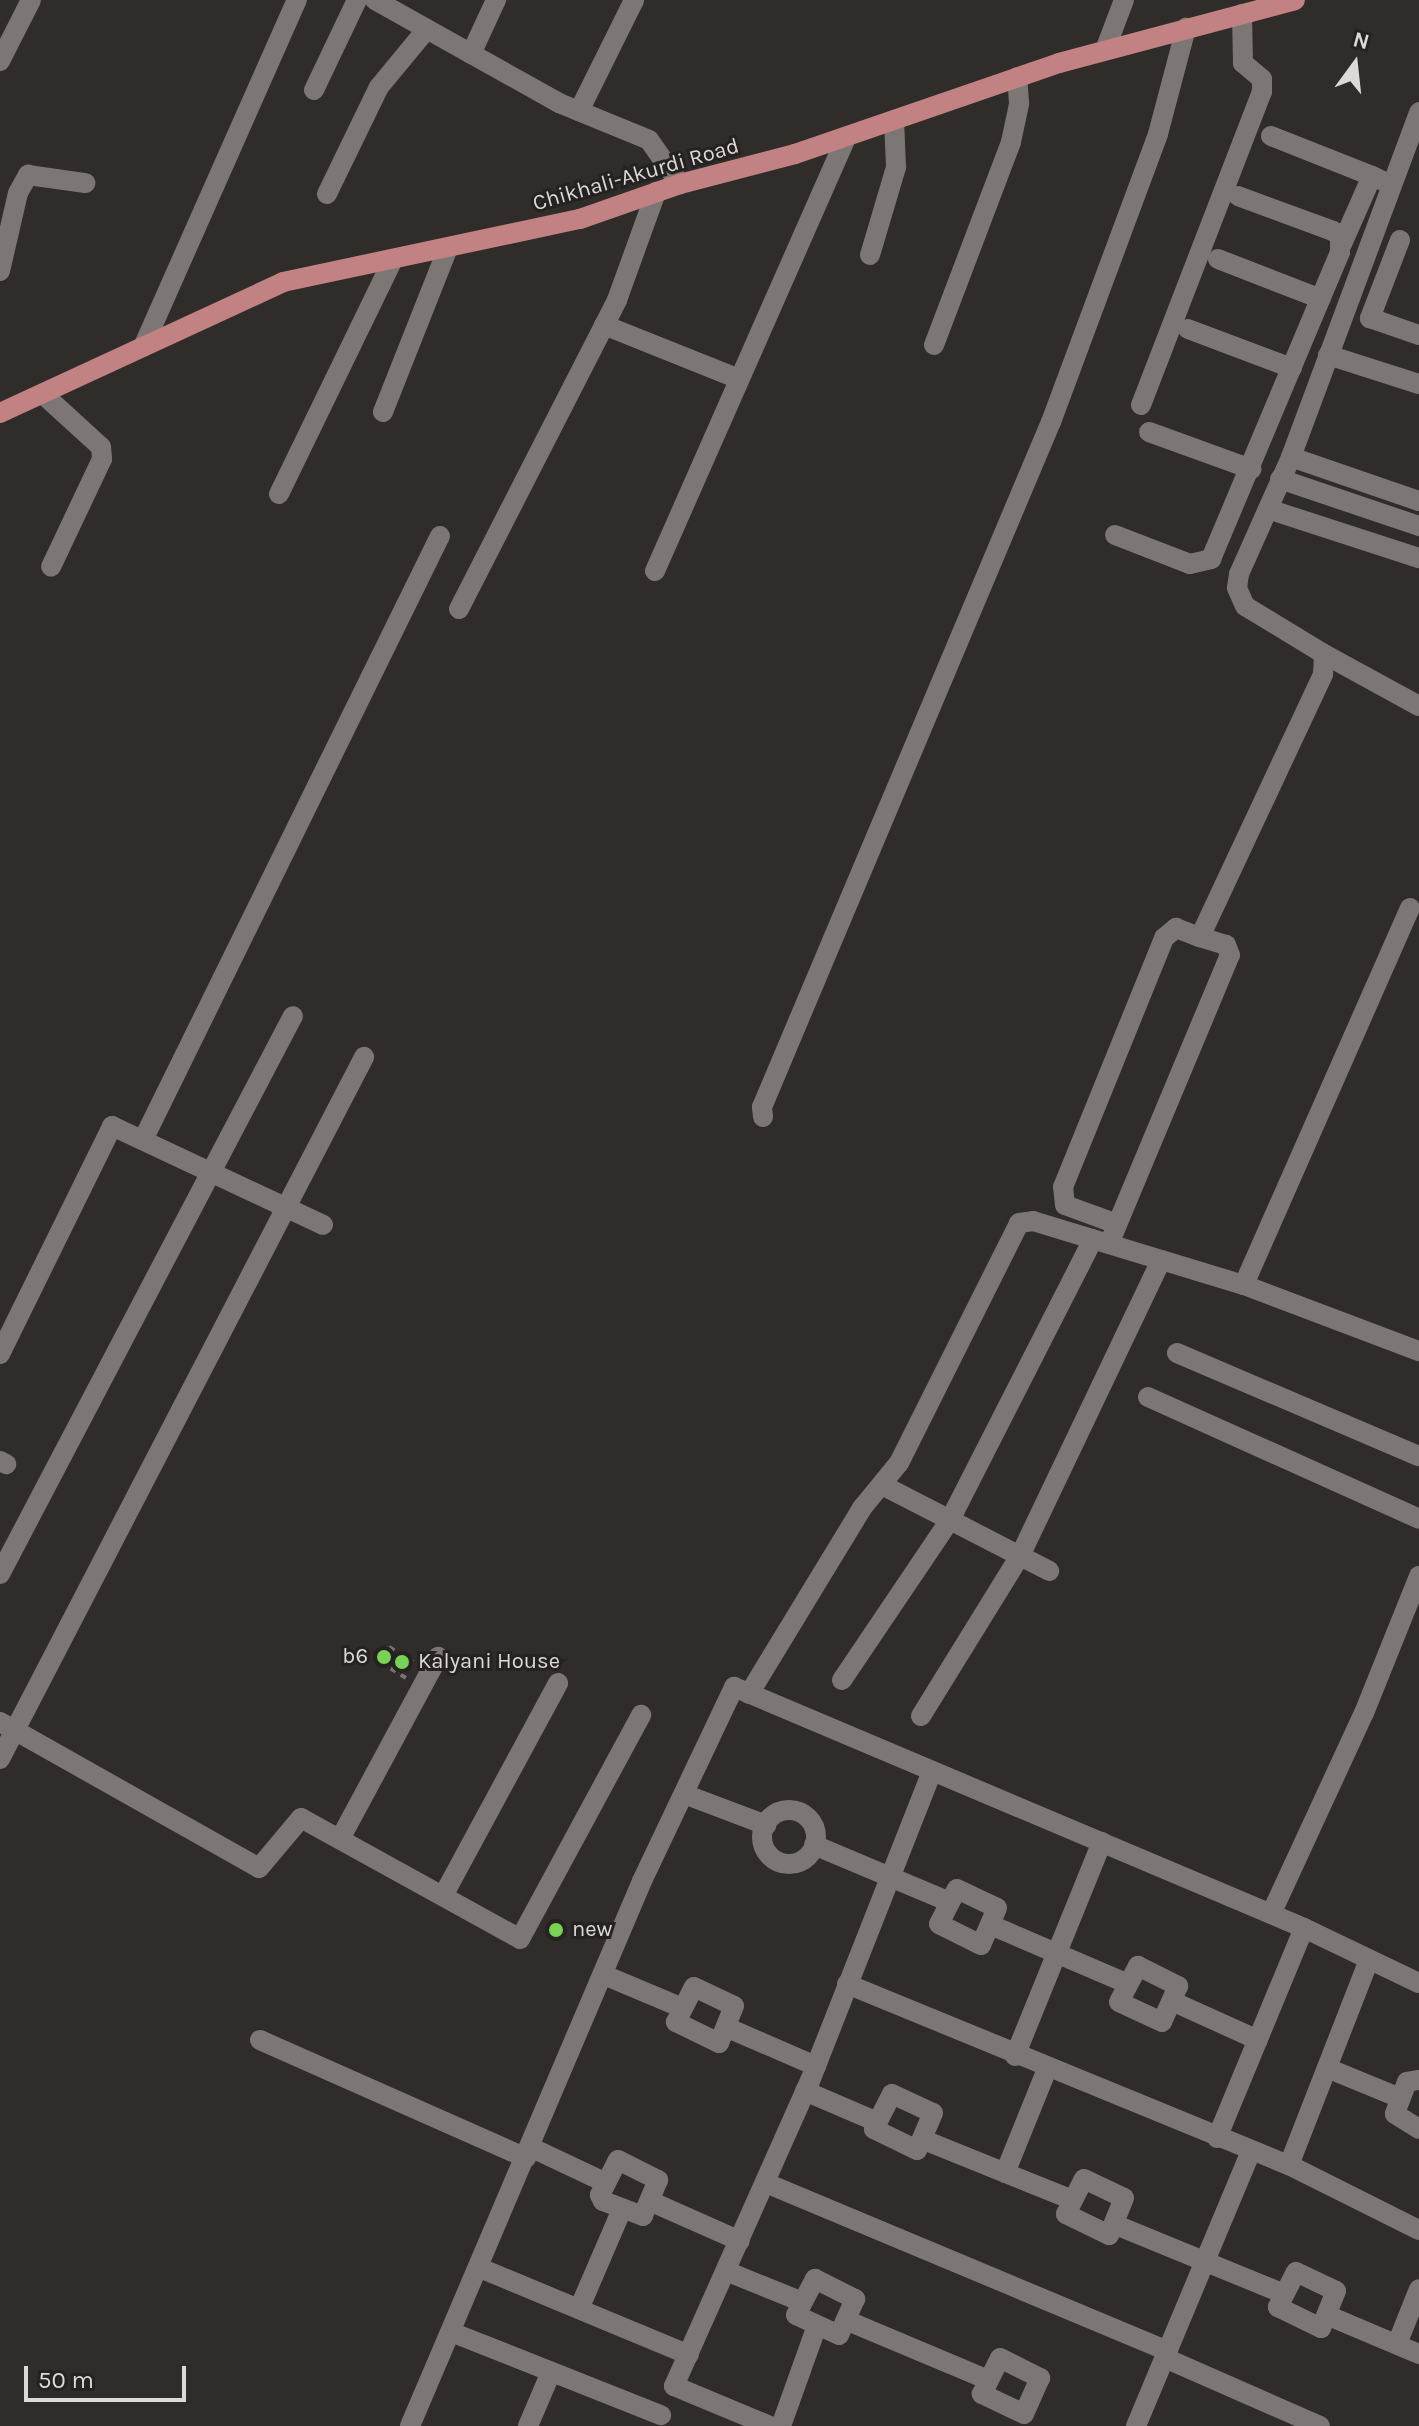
<!DOCTYPE html>
<html>
<head>
<meta charset="utf-8">
<style>
  body { margin:0 }
  #map { position:relative; width:1419px; height:2426px; overflow:hidden; background:#302c2a; font-family:Karla,sans-serif }
  div>[style] { position:absolute }
  .path>* { height:4px; margin-top:-2px; transform-origin:0; background:repeating-linear-gradient(90deg,#757270 0 6px,transparent 0 12px) }
  .minor>* { height:20px; margin:-10px; padding:0 10px; transform-origin:10px; border-radius:10px; background:#7c7775 }
  .minor>.ring { margin:-10px; padding:0; box-sizing:content-box; background:none; border:20px solid #7c7775; border-radius:50% }
  .major>* { height:20px; margin:-10px; padding:0 10px; transform-origin:10px; border-radius:10px; background:#c28183 }
  .dots>* { width:22px; height:22px; translate:-50% -50%; box-sizing:border-box; border:4px solid #262221; border-radius:50% }
  span { translate:-50% -50%; white-space:nowrap; text-align:center; line-height:1.15; -webkit-text-stroke:6px #262221; paint-order:stroke }
  .street-label { font-size:22px; color:#dcd9d8 }
  .poi-label { font-size:22px; color:#dcd9d8 }
  .right { translate:-100% -50%; text-align:right }
  .left { translate:0 -50%; text-align:left }
  .north { position:absolute; left:1315px; top:24px; width:80px; height:80px; -webkit-text-stroke:6px #262221; paint-order:stroke; rotate:15deg; font-size:22px; font-weight:700; line-height:32px; text-align:center; color:#dcd9d8 }
  .north::after { content:''; display:block; margin:auto; width:28px; height:36px; background:#dcd9d8; clip-path:polygon(50% 0,100% 100%,50% 72%,0 100%) }
  .scale { position:absolute; left:24px; top:2366px; width:162px; height:36px; box-sizing:border-box; border:4px solid #dcd9d8; border-top:0; padding-left:10px; font-size:24px; line-height:28px; white-space:nowrap; color:#dcd9d8; -webkit-text-stroke:6px #262221; paint-order:stroke }
</style>
</head>
<body>
<div id="map">
  <div class="path">
    <i style="left:393px;top:1648px;width:16px;rotate:120deg"></i>
    <i style="left:385px;top:1662px;width:23px;rotate:31deg"></i>
    <i style="left:384px;top:1654px;width:28px;rotate:32deg"></i>
    <i style="left:406px;top:1678px;width:32px;rotate:-148deg"></i>
    <i style="left:379px;top:1661px;width:17px;rotate:-54deg"></i>
    <i style="left:389px;top:1647px;width:28px;rotate:32deg"></i>
  </div>
  <div class="minor">
    <i style="left:375px;top:0;width:211px;rotate:29.2deg"></i>
    <i style="left:559px;top:103px;width:97px;rotate:22.3deg"></i>
    <i style="left:649px;top:140px;width:54px;rotate:54.8deg"></i>
    <i style="left:1105px;top:50px;width:53px;rotate:-69.2deg"></i>
    <i style="left:471px;top:54px;width:60px;rotate:-65.2deg"></i>
    <i style="left:0;top:61px;width:68px;rotate:-63.1deg"></i>
    <i style="left:314px;top:90px;width:100px;rotate:-64.5deg"></i>
    <i style="left:579px;top:111px;width:124px;rotate:-63.6deg"></i>
    <i style="left:1271px;top:136px;width:109px;rotate:21.6deg"></i>
    <i style="left:327px;top:194px;width:119px;rotate:-64.1deg"></i>
    <i style="left:379px;top:87px;width:75px;rotate:-50.4deg"></i>
    <i style="left:1400px;top:240px;width:84px;rotate:111deg"></i>
    <i style="left:1370px;top:318px;width:52px;rotate:19.1deg"></i>
    <i style="left:1342px;top:244px;width:74px;rotate:-66.2deg"></i>
    <i style="left:1372px;top:176px;width:10px;rotate:24deg"></i>
    <i style="left:870px;top:255px;width:92px;rotate:-73.5deg"></i>
    <i style="left:896px;top:167px;width:47px;rotate:-92.4deg"></i>
    <i style="left:1218px;top:259px;width:110px;rotate:21.2deg"></i>
    <i style="left:0;top:271px;width:80px;rotate:-77deg"></i>
    <i style="left:18px;top:193px;width:21px;rotate:-61deg"></i>
    <i style="left:28px;top:175px;width:58px;rotate:8deg"></i>
    <i style="left:604px;top:325px;width:145px;rotate:21.8deg"></i>
    <i style="left:1188px;top:329px;width:111px;rotate:20.6deg"></i>
    <i style="left:934px;top:345px;width:217px;rotate:-69.2deg"></i>
    <i style="left:1011px;top:142px;width:40px;rotate:-78deg"></i>
    <i style="left:1019px;top:103px;width:26px;rotate:-94deg"></i>
    <i style="left:143px;top:347px;width:380px;rotate:-66.1deg"></i>
    <i style="left:1328px;top:355px;width:96px;rotate:17.7deg"></i>
    <i style="left:44px;top:395px;width:77px;rotate:42.4deg"></i>
    <i style="left:101px;top:447px;width:12px;rotate:85deg"></i>
    <i style="left:102px;top:459px;width:119px;rotate:115.3deg"></i>
    <i style="left:1141px;top:405px;width:336px;rotate:-68.9deg"></i>
    <i style="left:1262px;top:92px;width:13px;rotate:-90deg"></i>
    <i style="left:1262px;top:79px;width:25px;rotate:-140deg"></i>
    <i style="left:1243px;top:63px;width:49px;rotate:-91.2deg"></i>
    <i style="left:383px;top:412px;width:174px;rotate:-68.4deg"></i>
    <i style="left:1149px;top:432px;width:109px;rotate:19.9deg"></i>
    <i style="left:1291px;top:457px;width:135px;rotate:19deg"></i>
    <i style="left:1280px;top:479px;width:147px;rotate:18.7deg"></i>
    <i style="left:279px;top:494px;width:259px;rotate:-64.1deg"></i>
    <i style="left:1268px;top:509px;width:159px;rotate:18deg"></i>
    <i style="left:1115px;top:535px;width:80px;rotate:21.1deg"></i>
    <i style="left:1190px;top:564px;width:22px;rotate:-13deg"></i>
    <i style="left:1211px;top:559px;width:333px;rotate:-67.2deg"></i>
    <i style="left:1340px;top:252px;width:16px;rotate:-90deg"></i>
    <i style="left:1340px;top:236px;width:9px;rotate:-144deg"></i>
    <i style="left:1333px;top:231px;width:101px;rotate:-159.8deg"></i>
    <i style="left:655px;top:571px;width:474px;rotate:-66.2deg"></i>
    <i style="left:459px;top:609px;width:347px;rotate:-62.9deg"></i>
    <i style="left:617px;top:300px;width:115px;rotate:-70.1deg"></i>
    <i style="left:1324px;top:654px;width:108px;rotate:28.7deg"></i>
    <i style="left:1410px;top:908px;width:412px;rotate:113.8deg"></i>
    <i style="left:1244px;top:1285px;width:187px;rotate:20.7deg"></i>
    <i style="left:763px;top:1117px;width:10px;rotate:-96deg"></i>
    <i style="left:762px;top:1107px;width:743px;rotate:-67.13deg"></i>
    <i style="left:1051px;top:422px;width:307px;rotate:-69.6deg"></i>
    <i style="left:1158px;top:134px;width:110px;rotate:-75.2deg"></i>
    <i style="left:143px;top:1140px;width:673px;rotate:-63.82deg"></i>
    <i style="left:1117px;top:1224px;width:55px;rotate:-159.9deg"></i>
    <i style="left:1065px;top:1205px;width:18px;rotate:-96deg"></i>
    <i style="left:1063px;top:1187px;width:269px;rotate:-67.9deg"></i>
    <i style="left:1164px;top:938px;width:16px;rotate:-40deg"></i>
    <i style="left:1176px;top:928px;width:26px;rotate:21deg"></i>
    <i style="left:1109px;top:1244px;width:313px;rotate:-67.3deg"></i>
    <i style="left:1230px;top:955px;width:11px;rotate:-112deg"></i>
    <i style="left:1226px;top:945px;width:27px;rotate:-163deg"></i>
    <i style="left:1200px;top:937px;width:290px;rotate:-64.9deg"></i>
    <i style="left:1323px;top:674px;width:20px;rotate:-87deg"></i>
    <i style="left:1324px;top:654px;width:92px;rotate:-148.7deg"></i>
    <i style="left:1245px;top:606px;width:20px;rotate:-114deg"></i>
    <i style="left:1237px;top:588px;width:14px;rotate:-82deg"></i>
    <i style="left:1239px;top:574px;width:128px;rotate:-66deg"></i>
    <i style="left:1291px;top:457px;width:368px;rotate:-69.6deg"></i>
    <i style="left:1177px;top:1353px;width:263px;rotate:23.1deg"></i>
    <i style="left:0;top:1354px;width:254px;rotate:-63.8deg"></i>
    <i style="left:112px;top:1126px;width:233px;rotate:25.1deg"></i>
    <i style="left:1148px;top:1397px;width:297px;rotate:24.2deg"></i>
    <i style="left:0;top:1461px;width:7px;rotate:27deg"></i>
    <i style="left:882px;top:1485px;width:188px;rotate:27.2deg"></i>
    <i style="left:0;top:1574px;width:630px;rotate:-62.3deg"></i>
    <i style="left:842px;top:1680px;width:193px;rotate:-56deg"></i>
    <i style="left:950px;top:1520px;width:315px;rotate:-63deg"></i>
    <i style="left:749px;top:1694px;width:218px;rotate:-58.7deg"></i>
    <i style="left:862px;top:1508px;width:58px;rotate:-50.6deg"></i>
    <i style="left:899px;top:1463px;width:268px;rotate:-63.4deg"></i>
    <i style="left:1019px;top:1223px;width:14px;rotate:-8deg"></i>
    <i style="left:1033px;top:1221px;width:220px;rotate:16.9deg"></i>
    <i style="left:921px;top:1716px;width:188px;rotate:-58.3deg"></i>
    <i style="left:1020px;top:1556px;width:328px;rotate:-64.5deg"></i>
    <i style="left:0;top:1722px;width:297px;rotate:29.4deg"></i>
    <i style="left:259px;top:1868px;width:65px;rotate:-50deg"></i>
    <i style="left:301px;top:1818px;width:250px;rotate:28.9deg"></i>
    <i style="left:520px;top:1939px;width:255px;rotate:-61.6deg"></i>
    <i style="left:0;top:1759px;width:791px;rotate:-62.59deg"></i>
    <i style="left:684px;top:1794px;width:88px;rotate:20.7deg"></i>
    <i class="ring" style="left:762px;top:1810px;width:34px;height:34px"></i>
    <i style="left:340px;top:1839px;width:207px;rotate:-61.7deg"></i>
    <i style="left:814px;top:1845px;width:144px;rotate:22.8deg"></i>
    <i style="left:957px;top:1889px;width:44px;rotate:25.4deg"></i>
    <i style="left:997px;top:1908px;width:40px;rotate:113.4deg"></i>
    <i style="left:981px;top:1945px;width:47px;rotate:-153.4deg"></i>
    <i style="left:939px;top:1924px;width:39px;rotate:-63deg"></i>
    <i style="left:443px;top:1896px;width:242px;rotate:-61.6deg"></i>
    <i style="left:1271px;top:1914px;width:221px;rotate:-65.2deg"></i>
    <i style="left:1364px;top:1713px;width:148px;rotate:-68.1deg"></i>
    <i style="left:993px;top:1926px;width:145px;rotate:23.2deg"></i>
    <i style="left:1138px;top:1966px;width:45px;rotate:26.6deg"></i>
    <i style="left:1178px;top:1986px;width:39px;rotate:114deg"></i>
    <i style="left:1162px;top:2022px;width:47px;rotate:-155.1deg"></i>
    <i style="left:1119px;top:2002px;width:41px;rotate:-62.2deg"></i>
    <i style="left:604px;top:1975px;width:82px;rotate:22.8deg"></i>
    <i style="left:847px;top:1984px;width:478px;rotate:22.3deg"></i>
    <i style="left:1289px;top:2165px;width:145px;rotate:26.6deg"></i>
    <i style="left:694px;top:1987px;width:44px;rotate:25.4deg"></i>
    <i style="left:734px;top:2006px;width:40px;rotate:112deg"></i>
    <i style="left:719px;top:2043px;width:48px;rotate:-154deg"></i>
    <i style="left:676px;top:2022px;width:39px;rotate:-63deg"></i>
    <i style="left:1174px;top:2002px;width:92px;rotate:24.3deg"></i>
    <i style="left:728px;top:2028px;width:96px;rotate:23.4deg"></i>
    <i style="left:260px;top:2040px;width:291px;rotate:23.9deg"></i>
    <i style="left:1015px;top:2056px;width:231px;rotate:-67.9deg"></i>
    <i style="left:1327px;top:2068px;width:79px;rotate:22.3deg"></i>
    <i style="left:1419px;top:2080px;width:12px;rotate:171deg"></i>
    <i style="left:1407px;top:2082px;width:34px;rotate:111deg"></i>
    <i style="left:1395px;top:2114px;width:28px;rotate:32deg"></i>
    <i style="left:805px;top:2091px;width:76px;rotate:23.2deg"></i>
    <i style="left:892px;top:2094px;width:45px;rotate:24.9deg"></i>
    <i style="left:933px;top:2113px;width:40px;rotate:113.4deg"></i>
    <i style="left:917px;top:2150px;width:48px;rotate:-154deg"></i>
    <i style="left:874px;top:2129px;width:39px;rotate:-63deg"></i>
    <i style="left:1217px;top:2138px;width:227px;rotate:-67.5deg"></i>
    <i style="left:924px;top:2140px;width:157px;rotate:22deg"></i>
    <i style="left:530px;top:2147px;width:82px;rotate:25.3deg"></i>
    <i style="left:618px;top:2160px;width:45px;rotate:26.6deg"></i>
    <i style="left:658px;top:2180px;width:39px;rotate:113deg"></i>
    <i style="left:643px;top:2216px;width:43px;rotate:-159.4deg"></i>
    <i style="left:603px;top:2201px;width:7px;rotate:-117deg"></i>
    <i style="left:600px;top:2195px;width:39px;rotate:-63deg"></i>
    <i style="left:1289px;top:2165px;width:218px;rotate:-68.7deg"></i>
    <i style="left:1005px;top:2173px;width:112px;rotate:-68deg"></i>
    <i style="left:1084px;top:2179px;width:44px;rotate:25.4deg"></i>
    <i style="left:1124px;top:2198px;width:40px;rotate:112deg"></i>
    <i style="left:1109px;top:2235px;width:48px;rotate:-154deg"></i>
    <i style="left:1066px;top:2214px;width:39px;rotate:-63deg"></i>
    <i style="left:766px;top:2183px;width:436px;rotate:22.7deg"></i>
    <i style="left:652px;top:2202px;width:96px;rotate:23.9deg"></i>
    <i style="left:1116px;top:2225px;width:179px;rotate:22.3deg"></i>
    <i style="left:480px;top:2268px;width:226px;rotate:22.6deg"></i>
    <i style="left:726px;top:2271px;width:80px;rotate:22.1deg"></i>
    <i style="left:1296px;top:2272px;width:44px;rotate:25.4deg"></i>
    <i style="left:1336px;top:2291px;width:40px;rotate:112deg"></i>
    <i style="left:1321px;top:2328px;width:48px;rotate:-154deg"></i>
    <i style="left:1278px;top:2307px;width:39px;rotate:-63deg"></i>
    <i style="left:815px;top:2279px;width:45px;rotate:26.6deg"></i>
    <i style="left:855px;top:2299px;width:39px;rotate:114deg"></i>
    <i style="left:839px;top:2335px;width:47px;rotate:-155.1deg"></i>
    <i style="left:796px;top:2315px;width:41px;rotate:-62.2deg"></i>
    <i style="left:579px;top:2309px;width:109px;rotate:-66.7deg"></i>
    <i style="left:1329px;top:2316px;width:98px;rotate:22.9deg"></i>
    <i style="left:848px;top:2321px;width:150px;rotate:22.8deg"></i>
    <i style="left:451px;top:2332px;width:226px;rotate:21.6deg"></i>
    <i style="left:1397px;top:2344px;width:59px;rotate:-68.2deg"></i>
    <i style="left:1000px;top:2358px;width:45px;rotate:26.6deg"></i>
    <i style="left:1040px;top:2378px;width:39px;rotate:114deg"></i>
    <i style="left:1024px;top:2414px;width:47px;rotate:-154.5deg"></i>
    <i style="left:982px;top:2394px;width:40px;rotate:-63.4deg"></i>
    <i style="left:1165px;top:2358px;width:169px;rotate:23.7deg"></i>
    <i style="left:410px;top:2426px;width:592px;rotate:-66.94deg"></i>
    <i style="left:642px;top:1881px;width:215px;rotate:-64.6deg"></i>
    <i style="left:734px;top:1687px;width:619px;rotate:22.92deg"></i>
    <i style="left:1304px;top:1928px;width:127px;rotate:25.6deg"></i>
    <i style="left:528px;top:2426px;width:59px;rotate:-66.9deg"></i>
    <i style="left:770px;top:2426px;width:104px;rotate:-157.4deg"></i>
    <i style="left:674px;top:2386px;width:334px;rotate:-66deg"></i>
    <i style="left:810px;top:2081px;width:333px;rotate:-68.5deg"></i>
    <i style="left:781px;top:2426px;width:104px;rotate:-70.3deg"></i>
    <i style="left:1136px;top:2426px;width:298px;rotate:-67.3deg"></i>
  </div>
  <div class="major">
    <i style="left:0;top:413px;width:312px;rotate:-24.8deg"></i>
    <i style="left:283px;top:282px;width:304px;rotate:-12deg"></i>
    <i style="left:580px;top:219px;width:106px;rotate:-19.3deg"></i>
    <i style="left:680px;top:184px;width:119px;rotate:-14.6deg"></i>
    <i style="left:795px;top:154px;width:279px;rotate:-19deg"></i>
    <i style="left:1059px;top:63px;width:244px;rotate:-14.9deg"></i>
  </div>
  <div class="dots">
    <i style="left:384px;top:1657px;background:#79d157"></i>
    <i style="left:402px;top:1662px;background:#79d157"></i>
    <i style="left:556px;top:1930px;background:#79d157"></i>
  </div>
  <div class="street-label">
    <span style="left:636px;top:175px;rotate:-16deg">Chikhali-Akurdi Road</span>
  </div>
  <div class="poi-label">
    <span class="right" style="left:368px;top:1657px">b6</span>
    <span class="left" style="left:418px;top:1662px">Kalyani House</span>
    <span class="left" style="left:572px;top:1930px">new</span>
  </div>
  <div class="north">N</div>
  <div class="scale">50 m</div>
</div>
</body>
</html>
